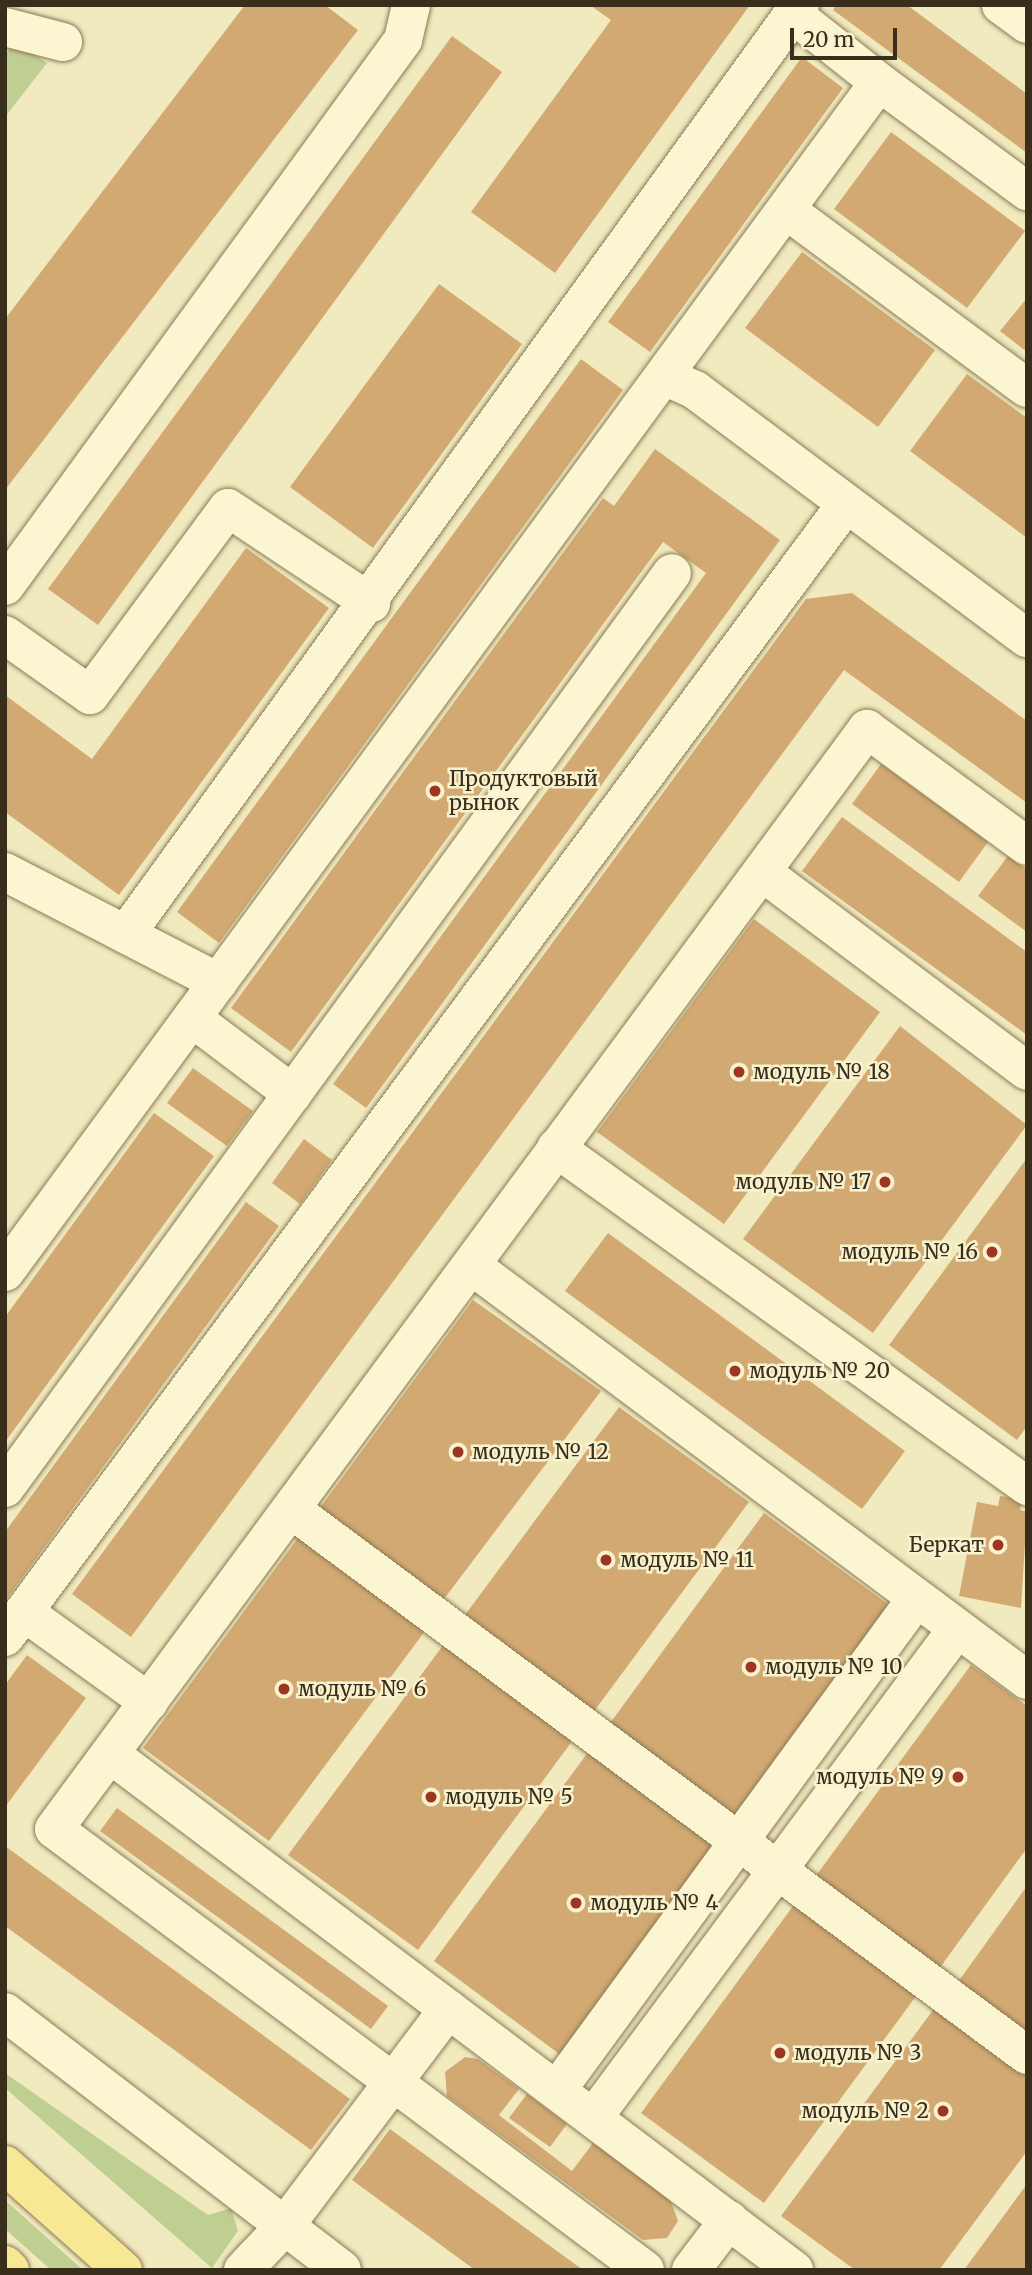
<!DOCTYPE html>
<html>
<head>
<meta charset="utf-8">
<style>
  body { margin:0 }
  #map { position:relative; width:1032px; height:2275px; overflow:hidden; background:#f1eabf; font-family:Merriweather,serif }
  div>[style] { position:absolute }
  .green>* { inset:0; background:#bfcf92 }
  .building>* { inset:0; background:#d2a972 }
  .roads { filter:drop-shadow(0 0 2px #8b7a56) drop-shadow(0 0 2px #8b7a56) }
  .minor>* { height:38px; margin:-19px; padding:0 19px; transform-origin:19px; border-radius:19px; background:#fbf5d2 }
  .major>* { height:38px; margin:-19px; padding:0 19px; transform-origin:19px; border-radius:19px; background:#f7e893 }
  .dots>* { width:19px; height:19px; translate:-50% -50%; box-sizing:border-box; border:4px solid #f8f2cf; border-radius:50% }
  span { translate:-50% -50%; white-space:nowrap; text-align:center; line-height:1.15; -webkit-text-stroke:5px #f8f2cf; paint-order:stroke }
  .poi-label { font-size:21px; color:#392e1c }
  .left { translate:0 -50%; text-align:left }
  .right { translate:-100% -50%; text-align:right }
  .frame { position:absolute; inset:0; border:7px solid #392e1c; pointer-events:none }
  .scale { position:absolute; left:790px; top:28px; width:107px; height:32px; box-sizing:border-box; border:4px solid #392e1c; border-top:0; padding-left:9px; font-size:21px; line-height:24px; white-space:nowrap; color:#392e1c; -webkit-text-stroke:5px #f8f2cf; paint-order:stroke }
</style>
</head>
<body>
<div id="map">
  <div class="green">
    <i style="clip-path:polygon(16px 42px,47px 63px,5px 117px,5px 55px)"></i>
    <i style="clip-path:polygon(5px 2073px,208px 2215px,231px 2208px,238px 2231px,212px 2268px,5px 2088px)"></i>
    <i style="clip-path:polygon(5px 2200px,83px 2270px,51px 2270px,5px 2229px)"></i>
  </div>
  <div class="building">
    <i style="clip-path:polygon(245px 5px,325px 5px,358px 30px,5px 490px,5px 319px)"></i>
    <i style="clip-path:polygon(590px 5px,750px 5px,555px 273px,471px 212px,611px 20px)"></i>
    <i style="clip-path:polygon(836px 5px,907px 5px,1027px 94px,1027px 153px,833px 10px)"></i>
    <i style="clip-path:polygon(452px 36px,502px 72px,98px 625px,48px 589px)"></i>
    <i style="clip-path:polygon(802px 57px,843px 88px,650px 352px,608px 322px)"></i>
    <i style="clip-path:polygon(891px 132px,1025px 231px,967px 308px,834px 209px)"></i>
    <i style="clip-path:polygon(802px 252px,935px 350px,878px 427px,745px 328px)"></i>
    <i style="clip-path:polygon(439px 284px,522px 344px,373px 548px,290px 487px)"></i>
    <i style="clip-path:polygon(1027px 298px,1027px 352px,1000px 331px)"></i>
    <i style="clip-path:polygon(581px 359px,623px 390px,219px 943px,177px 912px)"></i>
    <i style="clip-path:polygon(967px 374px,1027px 418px,1027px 538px,910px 451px)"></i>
    <i style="clip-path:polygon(655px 449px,780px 540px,366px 1108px,333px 1084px,706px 573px,663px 542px,291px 1052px,231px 1008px,603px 498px,614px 506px)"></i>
    <i style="clip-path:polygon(246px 548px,329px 608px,119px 895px,5px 812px,5px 695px,92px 759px)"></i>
    <i style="clip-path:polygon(852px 593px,1027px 721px,1027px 803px,844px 670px,131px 1637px,72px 1594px,806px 599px)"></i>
    <i style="clip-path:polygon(881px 764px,988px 842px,959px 882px,852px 804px)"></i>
    <i style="clip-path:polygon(842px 817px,1027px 952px,1027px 1035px,802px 871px)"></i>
    <i style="clip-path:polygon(1008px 856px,1027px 870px,1027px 932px,978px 896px)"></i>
    <i style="clip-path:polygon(754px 919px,880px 1012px,724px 1224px,597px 1132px)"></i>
    <i style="clip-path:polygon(900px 1026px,1027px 1125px,873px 1333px,743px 1239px)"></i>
    <i style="clip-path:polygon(193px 1068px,253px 1111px,227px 1146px,167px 1103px)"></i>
    <i style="clip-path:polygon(154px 1113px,214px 1156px,5px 1442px,5px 1317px)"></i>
    <i style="clip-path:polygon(304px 1139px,332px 1160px,300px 1204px,272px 1183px)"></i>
    <i style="clip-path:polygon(1027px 1158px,1027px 1426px,1017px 1440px,889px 1345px)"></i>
    <i style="clip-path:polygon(246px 1202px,279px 1226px,5px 1601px,5px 1532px)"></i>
    <i style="clip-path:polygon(608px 1233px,905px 1451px,862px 1509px,565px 1291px)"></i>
    <i style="clip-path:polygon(473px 1300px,601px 1391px,441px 1603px,317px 1512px)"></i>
    <i style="clip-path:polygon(619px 1407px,749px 1502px,592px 1714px,462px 1619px)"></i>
    <i style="clip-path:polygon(1000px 1496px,1022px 1499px,1020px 1510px,1027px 1512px,1021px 1608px,959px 1596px,977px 1502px,998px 1506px)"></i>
    <i style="clip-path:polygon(764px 1513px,893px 1608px,737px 1820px,608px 1726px)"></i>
    <i style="clip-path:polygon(298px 1538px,425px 1631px,269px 1841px,143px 1748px)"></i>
    <i style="clip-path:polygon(444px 1644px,573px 1740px,418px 1950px,288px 1855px)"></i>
    <i style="clip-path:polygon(27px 1655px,86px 1698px,5px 1807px,5px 1685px)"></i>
    <i style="clip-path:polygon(971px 1665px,1027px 1706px,1027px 1848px,936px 1973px,815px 1877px)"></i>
    <i style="clip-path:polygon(589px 1751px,718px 1845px,562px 2056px,434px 1961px)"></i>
    <i style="clip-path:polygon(117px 1808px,388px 2006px,371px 2029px,100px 1831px)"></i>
    <i style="clip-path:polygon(5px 1846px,350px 2099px,311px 2150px,5px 1926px)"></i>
    <i style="clip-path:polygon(1027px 1886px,1027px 2035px,958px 1982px)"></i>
    <i style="clip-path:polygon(796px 1902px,919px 1992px,764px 2203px,641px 2113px)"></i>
    <i style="clip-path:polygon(936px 2006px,1027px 2072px,1027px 2151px,939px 2270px,855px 2270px,781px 2216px)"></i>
    <i style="clip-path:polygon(465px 2057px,478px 2059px,519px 2089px,499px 2115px,572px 2171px,593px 2143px,670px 2199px,678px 2221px,667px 2238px,643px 2240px,447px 2096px,445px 2072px)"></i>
    <i style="clip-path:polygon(527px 2094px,567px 2124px,550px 2147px,509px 2118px)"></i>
    <i style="clip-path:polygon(390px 2129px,583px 2270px,475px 2270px,352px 2180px)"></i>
    <i style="clip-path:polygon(1027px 2184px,1027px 2270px,964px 2270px)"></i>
  </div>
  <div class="roads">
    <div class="minor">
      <i style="left:1001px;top:5px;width:32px;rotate:36deg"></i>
      <i style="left:5px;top:27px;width:60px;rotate:14.5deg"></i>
      <i style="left:879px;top:82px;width:184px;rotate:36.4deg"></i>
      <i style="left:789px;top:212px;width:296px;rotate:36.5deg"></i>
      <i style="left:666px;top:377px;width:32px;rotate:24deg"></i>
      <i style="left:695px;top:390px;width:414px;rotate:36.8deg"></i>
      <i style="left:5px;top:586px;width:676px;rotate:-53.91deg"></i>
      <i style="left:403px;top:40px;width:36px;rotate:-77deg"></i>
      <i style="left:5px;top:635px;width:104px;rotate:35.2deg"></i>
      <i style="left:90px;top:695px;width:232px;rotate:-53.6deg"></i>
      <i style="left:228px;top:508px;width:172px;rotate:33.6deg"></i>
      <i style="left:5px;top:872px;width:240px;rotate:27.3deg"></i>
      <i style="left:762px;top:872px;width:331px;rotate:36.9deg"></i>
      <i style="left:126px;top:934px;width:1136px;rotate:-54.06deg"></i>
      <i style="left:192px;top:1018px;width:126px;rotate:37deg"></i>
      <i style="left:556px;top:1148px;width:580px;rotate:35.66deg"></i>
      <i style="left:472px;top:1266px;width:692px;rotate:36.72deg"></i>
      <i style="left:5px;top:1272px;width:1476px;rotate:-53.7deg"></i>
      <i style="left:879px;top:82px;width:110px;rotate:-141.7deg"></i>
      <i style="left:793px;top:14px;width:11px;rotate:-52deg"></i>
      <i style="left:5px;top:1488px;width:1132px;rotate:-53.91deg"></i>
      <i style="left:292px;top:1510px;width:915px;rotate:36.56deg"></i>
      <i style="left:24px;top:1612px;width:154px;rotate:35.8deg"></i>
      <i style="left:5px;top:1637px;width:1411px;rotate:-53.41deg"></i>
      <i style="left:110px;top:1754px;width:857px;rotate:37.03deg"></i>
      <i style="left:5px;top:2012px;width:424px;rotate:37.4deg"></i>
      <i style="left:557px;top:2090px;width:608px;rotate:-53.83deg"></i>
      <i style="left:593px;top:2118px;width:610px;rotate:-53.34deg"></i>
      <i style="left:243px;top:2270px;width:59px;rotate:-46.4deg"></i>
      <i style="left:284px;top:2227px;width:273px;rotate:-53deg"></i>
      <i style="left:645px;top:2270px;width:737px;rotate:-143.27deg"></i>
      <i style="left:54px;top:1829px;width:1368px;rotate:-53.53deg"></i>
      <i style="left:867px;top:729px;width:198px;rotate:36.2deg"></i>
      <i style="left:691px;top:2270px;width:63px;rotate:-52.8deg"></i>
    </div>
    <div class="major">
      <i style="left:5px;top:2165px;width:158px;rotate:41.7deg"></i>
      <i style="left:5px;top:2265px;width:7px;rotate:45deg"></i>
    </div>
  </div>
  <div class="dots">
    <i style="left:435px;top:791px;background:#9e3422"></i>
    <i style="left:739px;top:1072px;background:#9e3422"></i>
    <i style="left:885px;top:1182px;background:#9e3422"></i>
    <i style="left:992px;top:1252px;background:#9e3422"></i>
    <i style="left:735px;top:1371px;background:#9e3422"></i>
    <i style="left:458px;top:1452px;background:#9e3422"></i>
    <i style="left:998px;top:1545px;background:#9e3422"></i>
    <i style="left:606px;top:1560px;background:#9e3422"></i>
    <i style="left:751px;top:1667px;background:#9e3422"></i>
    <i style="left:284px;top:1689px;background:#9e3422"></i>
    <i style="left:958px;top:1777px;background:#9e3422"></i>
    <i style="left:431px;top:1797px;background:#9e3422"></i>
    <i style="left:576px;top:1903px;background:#9e3422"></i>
    <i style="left:780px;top:2053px;background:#9e3422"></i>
    <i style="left:943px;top:2111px;background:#9e3422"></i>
  </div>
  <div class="poi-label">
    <span class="left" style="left:449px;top:791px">Продуктовый<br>рынок</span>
    <span class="left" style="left:753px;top:1072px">модуль № 18</span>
    <span class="right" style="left:871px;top:1182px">модуль № 17</span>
    <span class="right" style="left:978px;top:1252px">модуль № 16</span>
    <span class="left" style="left:749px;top:1371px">модуль № 20</span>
    <span class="left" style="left:472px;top:1452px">модуль № 12</span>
    <span class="right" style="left:984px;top:1545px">Беркат</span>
    <span class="left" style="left:620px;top:1560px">модуль № 11</span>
    <span class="left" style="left:765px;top:1667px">модуль № 10</span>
    <span class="left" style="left:298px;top:1689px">модуль № 6</span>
    <span class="right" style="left:944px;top:1777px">модуль № 9</span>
    <span class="left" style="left:445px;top:1797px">модуль № 5</span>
    <span class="left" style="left:590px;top:1903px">модуль № 4</span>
    <span class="left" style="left:794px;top:2053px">модуль № 3</span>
    <span class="right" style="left:929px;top:2111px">модуль № 2</span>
  </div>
  <div class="frame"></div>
  <div class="scale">20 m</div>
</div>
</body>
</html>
